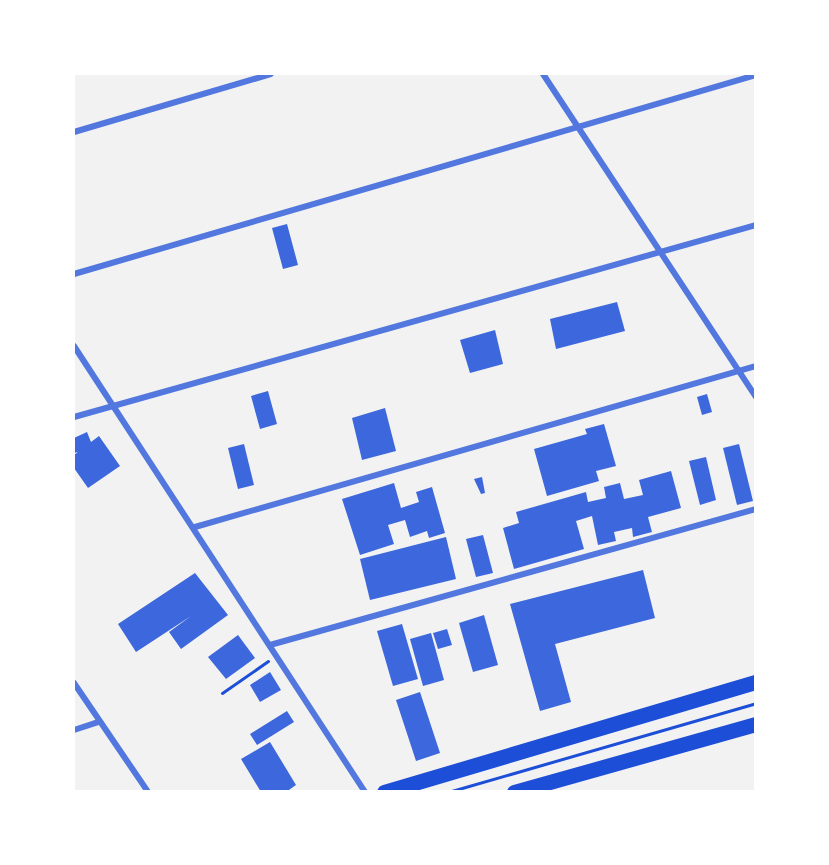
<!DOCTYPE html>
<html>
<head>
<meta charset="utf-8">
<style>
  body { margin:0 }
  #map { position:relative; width:829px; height:865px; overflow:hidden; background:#f2f2f2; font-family:Helvetica,sans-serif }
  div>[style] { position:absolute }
  .building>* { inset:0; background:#3d67dc }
  .path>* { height:3px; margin:-1.5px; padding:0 1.5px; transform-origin:1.5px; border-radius:1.5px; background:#1d4ed8 }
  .minor>* { height:6px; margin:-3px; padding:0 3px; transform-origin:3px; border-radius:3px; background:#5277de }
  .primary>* { height:15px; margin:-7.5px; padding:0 7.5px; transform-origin:7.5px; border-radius:7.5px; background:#1d4ed8 }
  span { translate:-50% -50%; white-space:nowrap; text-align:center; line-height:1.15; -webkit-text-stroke:4.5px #fff; paint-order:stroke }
  .frame { position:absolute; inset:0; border:75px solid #fff; pointer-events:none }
</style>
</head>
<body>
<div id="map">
  <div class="building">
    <i style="clip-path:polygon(287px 224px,298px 265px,283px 269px,272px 228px)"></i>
    <i style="clip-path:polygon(617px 302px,625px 331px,556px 349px,550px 319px)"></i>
    <i style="clip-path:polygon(495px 330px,503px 364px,470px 373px,460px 340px)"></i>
    <i style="clip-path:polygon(268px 391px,277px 424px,260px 429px,251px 396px)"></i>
    <i style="clip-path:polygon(707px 394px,712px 412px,702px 415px,697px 397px)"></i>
    <i style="clip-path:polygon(385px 408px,396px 451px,362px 460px,352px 418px)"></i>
    <i style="clip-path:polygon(604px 424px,616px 466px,596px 471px,599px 481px,547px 496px,534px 449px,587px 434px,585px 429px)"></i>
    <i style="clip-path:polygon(87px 432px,91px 442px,99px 436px,120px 466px,88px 488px,74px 468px,74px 455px,78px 452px,74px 453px,74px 438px)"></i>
    <i style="clip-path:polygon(244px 444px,254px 485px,238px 489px,228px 448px)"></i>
    <i style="clip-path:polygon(739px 444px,753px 501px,737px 505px,723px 448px)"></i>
    <i style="clip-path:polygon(706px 457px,716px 500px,700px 505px,689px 461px)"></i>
    <i style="clip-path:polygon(671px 471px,681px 508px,648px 517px,652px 532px,633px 537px,632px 528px,614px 532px,616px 541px,598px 545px,592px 516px,576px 521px,584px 549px,514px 569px,503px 528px,519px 523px,516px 512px,586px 492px,588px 502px,606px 498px,604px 487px,620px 483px,624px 499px,643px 495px,639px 480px)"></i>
    <i style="clip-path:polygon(482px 477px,485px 493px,481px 494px,474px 479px)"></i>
    <i style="clip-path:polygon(394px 483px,401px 508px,419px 502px,416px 492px,432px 487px,445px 533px,429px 538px,427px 531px,410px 537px,405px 520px,388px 525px,394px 544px,360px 555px,342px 499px)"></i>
    <i style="clip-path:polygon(483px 535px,493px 573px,476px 577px,466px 539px)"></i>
    <i style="clip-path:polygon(446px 537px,456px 579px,370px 600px,360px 559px)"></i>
    <i style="clip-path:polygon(643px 570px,655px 618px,555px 644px,571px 702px,540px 711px,510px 604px)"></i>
    <i style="clip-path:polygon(195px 573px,228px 615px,181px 649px,169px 632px,191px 616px,136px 652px,118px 624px)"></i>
    <i style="clip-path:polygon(484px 615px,498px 665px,473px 672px,459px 623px)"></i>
    <i style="clip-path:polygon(402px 624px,418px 679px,393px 686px,377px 631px)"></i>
    <i style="clip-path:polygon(447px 629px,452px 645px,438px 649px,433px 633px)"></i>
    <i style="clip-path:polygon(431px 633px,444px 680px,423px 686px,410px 639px)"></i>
    <i style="clip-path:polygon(238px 635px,255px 658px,226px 679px,208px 657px)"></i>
    <i style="clip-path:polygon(270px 672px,281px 690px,260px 702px,250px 685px)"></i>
    <i style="clip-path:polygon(420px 692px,440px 753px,416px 761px,396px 700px)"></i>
    <i style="clip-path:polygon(287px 711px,294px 722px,257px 745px,250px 734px)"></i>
    <i style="clip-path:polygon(270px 742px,296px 785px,286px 792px,261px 792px,241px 759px)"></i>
  </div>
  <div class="path">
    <i style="left:222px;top:693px;width:56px;rotate:-34.8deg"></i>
    <i style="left:448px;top:792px;width:321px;rotate:-16.1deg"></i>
  </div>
  <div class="minor">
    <i style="left:543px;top:74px;width:387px;rotate:56.6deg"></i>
    <i style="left:74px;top:132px;width:205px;rotate:-16.4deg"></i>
    <i style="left:74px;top:274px;width:710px;rotate:-16.27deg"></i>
    <i style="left:74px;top:346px;width:533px;rotate:56.88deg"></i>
    <i style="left:74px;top:417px;width:709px;rotate:-15.72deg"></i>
    <i style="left:195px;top:527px;width:584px;rotate:-16.01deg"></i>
    <i style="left:270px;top:645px;width:505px;rotate:-15.63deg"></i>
    <i style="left:74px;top:683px;width:132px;rotate:55.8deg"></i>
    <i style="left:74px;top:730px;width:26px;rotate:-18deg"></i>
  </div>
  <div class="primary">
    <i style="left:384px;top:792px;width:388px;rotate:-16.5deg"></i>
    <i style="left:514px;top:792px;width:251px;rotate:-15.7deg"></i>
  </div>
  <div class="frame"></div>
</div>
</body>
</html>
